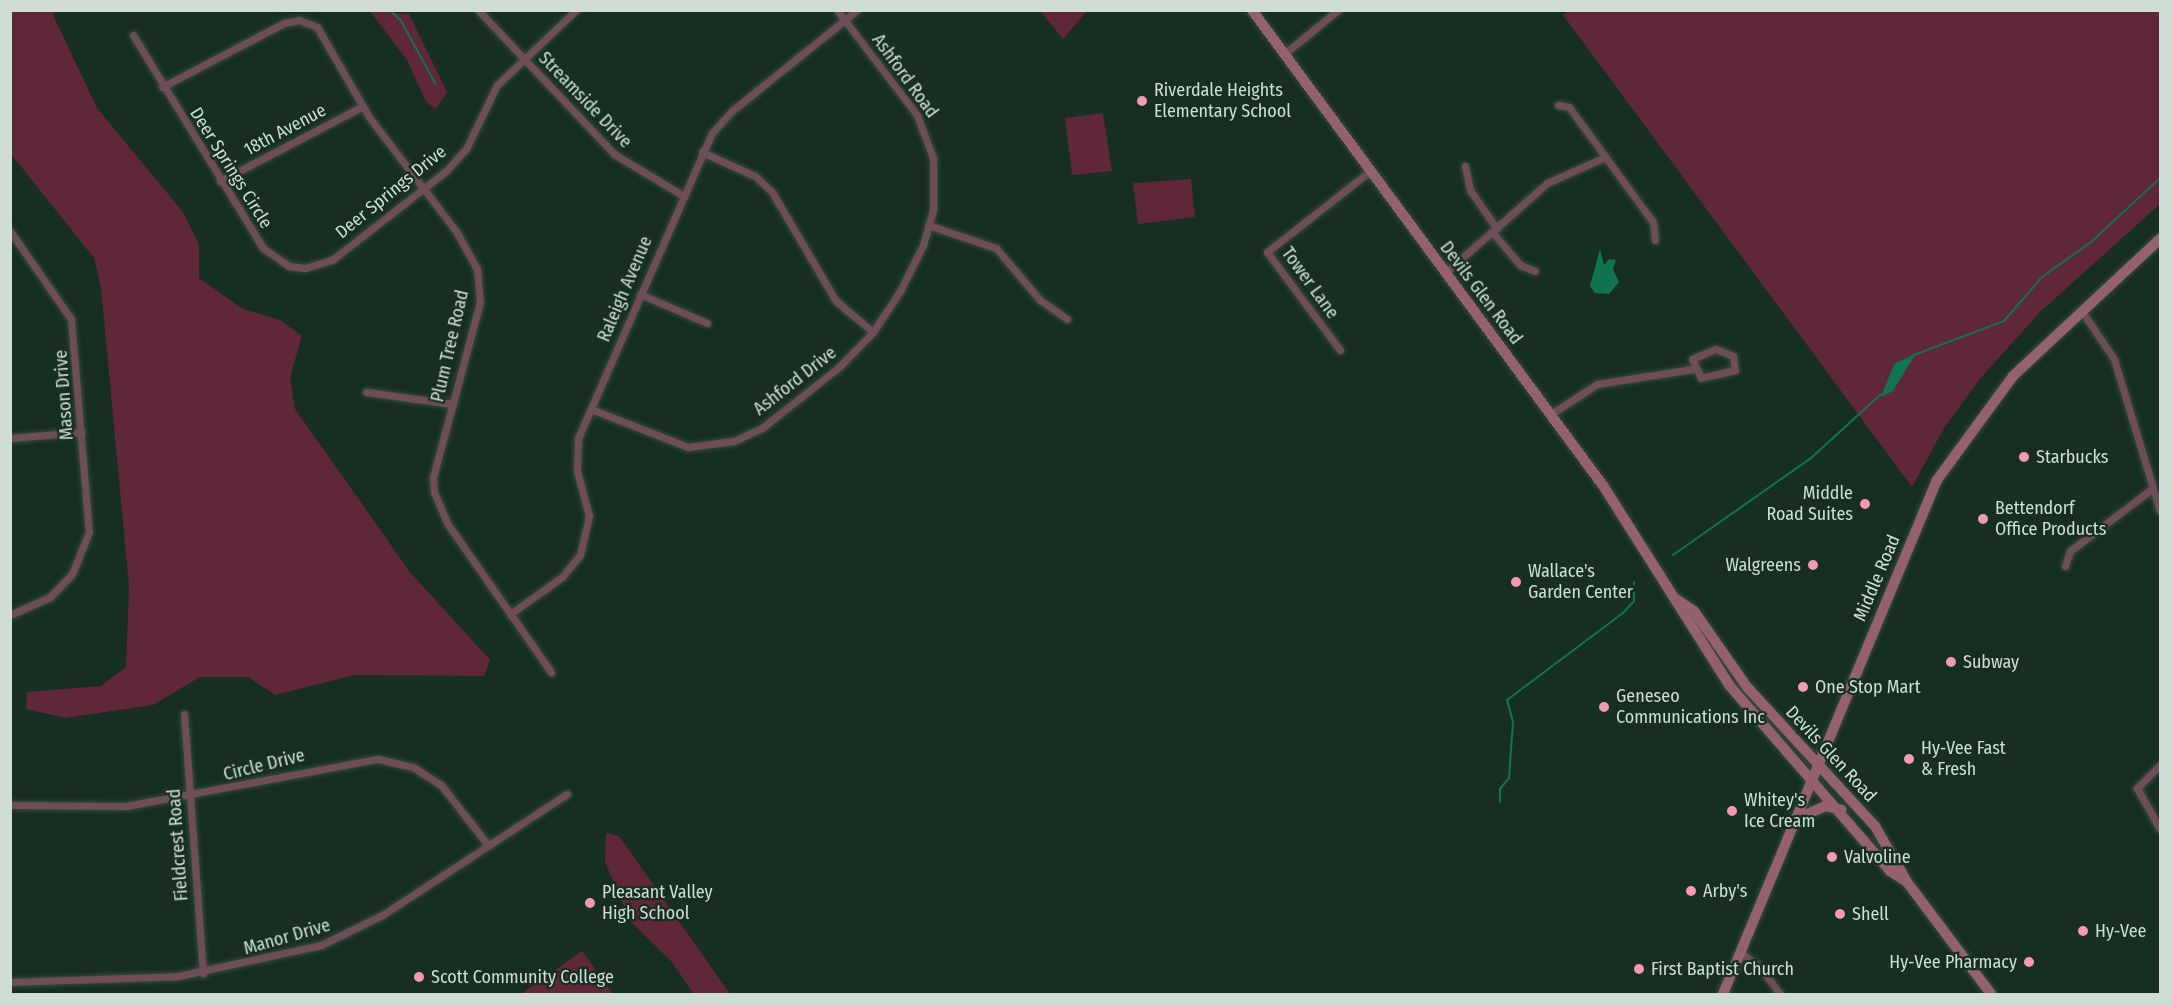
<!DOCTYPE html>
<html>
<head>
<meta charset="utf-8">
<style>
  body { margin:0 }
  #map { position:relative; width:2171px; height:1005px; overflow:hidden; background:#172e23; font-family:"Fira Sans Condensed",sans-serif }
  div>[style] { position:absolute }
  .green>* { inset:0; background:#5f2738 }
  .water>* { inset:0; background:#107450 }
  .stream>* { height:2px; margin:-1px; padding:0 1px; transform-origin:1px; border-radius:1px; background:#107450 }
  .roads { filter:drop-shadow(0 0 2px #344a3f) drop-shadow(0 0 2px #344a3f) }
  .street>* { height:7px; margin:-3.5px; padding:0 3.5px; transform-origin:3.5px; border-radius:3.5px; background:#6f4d56 }
  .secondary>* { height:10px; margin:-5px; padding:0 5px; transform-origin:5px; border-radius:5px; background:#96616f }
  .dots>* { width:16px; height:16px; translate:-50% -50%; box-sizing:border-box; border:3px solid #172e23; border-radius:50% }
  span { translate:-50% -50%; white-space:nowrap; text-align:center; line-height:1.15; -webkit-text-stroke:4.5px #172e23; paint-order:stroke }
  .street-label { font-size:18px; color:#cfddd5 }
  .poi-label { font-size:18px; color:#cfddd5 }
  .left { translate:0 -50%; text-align:left }
  .right { translate:-100% -50%; text-align:right }
  .frame { position:absolute; inset:0; border:12px solid #cfddd5; pointer-events:none }
</style>
</head>
<body>
<div id="map">
  <div class="green">
    <i style="clip-path:polygon(11px 10px,56px 11px,53px 15px,97px 108px,183px 212px,199px 245px,199px 278px,243px 309px,280px 320px,302px 336px,290px 377px,295px 409px,410px 572px,490px 660px,484px 676px,355px 675px,275px 695px,248px 677px,200px 677px,153px 705px,65px 718px,26px 709px,27px 692px,101px 686px,126px 667px,129px 586px,101px 288px,94px 258px,11px 154px)"></i>
    <i style="clip-path:polygon(1570px 10px,2160px 11px,2160px 204px,2040px 312px,1979px 380px,1944px 428px,1912px 487px,1563px 15px)"></i>
    <i style="clip-path:polygon(370px 11px,409px 14px,447px 92px,436px 109px,426px 102px,407px 60px)"></i>
    <i style="clip-path:polygon(1040px 11px,1087px 11px,1063px 39px)"></i>
    <i style="clip-path:polygon(1103px 113px,1112px 171px,1072px 175px,1065px 118px)"></i>
    <i style="clip-path:polygon(1191px 179px,1195px 217px,1138px 224px,1133px 183px)"></i>
    <i style="clip-path:polygon(606px 833px,619px 836px,730px 994px,694px 994px,671px 961px,631px 922px,605px 862px)"></i>
    <i style="clip-path:polygon(582px 951px,613px 994px,521px 994px)"></i>
  </div>
  <div class="water">
    <i style="clip-path:polygon(1600px 249px,1604px 265px,1609px 259px,1616px 260px,1613px 269px,1619px 282px,1609px 294px,1595px 293px,1590px 286px)"></i>
    <i style="clip-path:polygon(1916px 353px,1893px 391px,1881px 397px,1894px 364px)"></i>
  </div>
  <div class="stream">
    <i style="left:390px;top:10px;width:16px;rotate:45deg"></i>
    <i style="left:401px;top:21px;width:71px;rotate:61.3deg"></i>
    <i style="left:1914px;top:355px;width:96px;rotate:-20.7deg"></i>
    <i style="left:2004px;top:321px;width:58px;rotate:-49.2deg"></i>
    <i style="left:2042px;top:277px;width:60px;rotate:-35.5deg"></i>
    <i style="left:2091px;top:242px;width:94px;rotate:-42.8deg"></i>
    <i style="left:1673px;top:555px;width:169px;rotate:-35.1deg"></i>
    <i style="left:1811px;top:458px;width:95px;rotate:-42.4deg"></i>
    <i style="left:1500px;top:802px;width:13px;rotate:-90deg"></i>
    <i style="left:1500px;top:789px;width:14px;rotate:-51deg"></i>
    <i style="left:1509px;top:778px;width:56px;rotate:-85.9deg"></i>
    <i style="left:1513px;top:722px;width:23px;rotate:-105deg"></i>
    <i style="left:1507px;top:700px;width:145px;rotate:-36.9deg"></i>
    <i style="left:1623px;top:613px;width:16px;rotate:-47deg"></i>
    <i style="left:1634px;top:601px;width:19px;rotate:-90deg"></i>
  </div>
  <div class="roads">
    <div class="street">
      <i style="left:478px;top:10px;width:198px;rotate:46.6deg"></i>
      <i style="left:614px;top:154px;width:79px;rotate:31.1deg"></i>
      <i style="left:133px;top:35px;width:250px;rotate:58.6deg"></i>
      <i style="left:263px;top:248px;width:32px;rotate:35deg"></i>
      <i style="left:289px;top:266px;width:16px;rotate:7deg"></i>
      <i style="left:305px;top:268px;width:28px;rotate:-17deg"></i>
      <i style="left:332px;top:260px;width:145px;rotate:-38deg"></i>
      <i style="left:446px;top:171px;width:30px;rotate:-48deg"></i>
      <i style="left:466px;top:149px;width:71px;rotate:-64.2deg"></i>
      <i style="left:497px;top:85px;width:109px;rotate:-43.5deg"></i>
      <i style="left:1284px;top:54px;width:70px;rotate:-39.2deg"></i>
      <i style="left:162px;top:87px;width:138px;rotate:-27.7deg"></i>
      <i style="left:284px;top:23px;width:15px;rotate:-11deg"></i>
      <i style="left:299px;top:20px;width:19px;rotate:21deg"></i>
      <i style="left:317px;top:27px;width:104px;rotate:60deg"></i>
      <i style="left:369px;top:117px;width:143px;rotate:52.7deg"></i>
      <i style="left:456px;top:231px;width:43px;rotate:61.1deg"></i>
      <i style="left:477px;top:269px;width:33px;rotate:85deg"></i>
      <i style="left:480px;top:302px;width:181px;rotate:105deg"></i>
      <i style="left:433px;top:477px;width:15px;rotate:86deg"></i>
      <i style="left:434px;top:492px;width:34px;rotate:67deg"></i>
      <i style="left:447px;top:523px;width:182px;rotate:55.1deg"></i>
      <i style="left:1558px;top:105px;width:11px;rotate:10deg"></i>
      <i style="left:1569px;top:107px;width:142px;rotate:53.9deg"></i>
      <i style="left:1653px;top:222px;width:18px;rotate:84deg"></i>
      <i style="left:702px;top:152px;width:58px;rotate:24.4deg"></i>
      <i style="left:755px;top:176px;width:23px;rotate:43deg"></i>
      <i style="left:772px;top:192px;width:126px;rotate:59.6deg"></i>
      <i style="left:836px;top:301px;width:48px;rotate:40deg"></i>
      <i style="left:1465px;top:166px;width:25px;rotate:78deg"></i>
      <i style="left:1470px;top:190px;width:47px;rotate:55.3deg"></i>
      <i style="left:220px;top:181px;width:161px;rotate:-27.7deg"></i>
      <i style="left:928px;top:225px;width:72px;rotate:18.7deg"></i>
      <i style="left:996px;top:248px;width:68px;rotate:49.8deg"></i>
      <i style="left:1040px;top:300px;width:33px;rotate:35deg"></i>
      <i style="left:10px;top:231px;width:107px;rotate:55.3deg"></i>
      <i style="left:71px;top:319px;width:214px;rotate:85.2deg"></i>
      <i style="left:89px;top:532px;width:45px;rotate:112deg"></i>
      <i style="left:72px;top:574px;width:32px;rotate:134deg"></i>
      <i style="left:50px;top:597px;width:44px;rotate:155.8deg"></i>
      <i style="left:1493px;top:233px;width:42px;rotate:49.8deg"></i>
      <i style="left:1520px;top:265px;width:16px;rotate:22deg"></i>
      <i style="left:1445px;top:273px;width:136px;rotate:-41.4deg"></i>
      <i style="left:1547px;top:183px;width:64px;rotate:-24.1deg"></i>
      <i style="left:640px;top:294px;width:73px;rotate:23.4deg"></i>
      <i style="left:2081px;top:310px;width:59px;rotate:56deg"></i>
      <i style="left:2114px;top:359px;width:159px;rotate:73.2deg"></i>
      <i style="left:1716px;top:349px;width:18px;rotate:22deg"></i>
      <i style="left:1733px;top:356px;width:14px;rotate:82deg"></i>
      <i style="left:1735px;top:370px;width:35px;rotate:167deg"></i>
      <i style="left:1701px;top:378px;width:21px;rotate:-115deg"></i>
      <i style="left:1692px;top:359px;width:26px;rotate:-23deg"></i>
      <i style="left:1340px;top:350px;width:122px;rotate:-126.7deg"></i>
      <i style="left:1267px;top:252px;width:131px;rotate:-38.2deg"></i>
      <i style="left:366px;top:392px;width:88px;rotate:7.9deg"></i>
      <i style="left:591px;top:409px;width:104px;rotate:21.4deg"></i>
      <i style="left:688px;top:447px;width:46px;rotate:-7.4deg"></i>
      <i style="left:734px;top:441px;width:31px;rotate:-25deg"></i>
      <i style="left:762px;top:428px;width:98px;rotate:-38.4deg"></i>
      <i style="left:839px;top:367px;width:49px;rotate:-45.8deg"></i>
      <i style="left:873px;top:332px;width:49px;rotate:-56.6deg"></i>
      <i style="left:900px;top:291px;width:51px;rotate:-63.4deg"></i>
      <i style="left:923px;top:245px;width:37px;rotate:-74deg"></i>
      <i style="left:933px;top:209px;width:51px;rotate:-90deg"></i>
      <i style="left:933px;top:158px;width:46px;rotate:-110.4deg"></i>
      <i style="left:917px;top:115px;width:132px;rotate:-127.3deg"></i>
      <i style="left:1551px;top:414px;width:55px;rotate:-33.1deg"></i>
      <i style="left:1597px;top:384px;width:97px;rotate:-8.9deg"></i>
      <i style="left:10px;top:438px;width:72px;rotate:-4.8deg"></i>
      <i style="left:2065px;top:566px;width:16px;rotate:-72deg"></i>
      <i style="left:2070px;top:551px;width:104px;rotate:-37.2deg"></i>
      <i style="left:510px;top:614px;width:64px;rotate:-35.4deg"></i>
      <i style="left:562px;top:577px;width:28px;rotate:-51deg"></i>
      <i style="left:580px;top:555px;width:40px;rotate:-77deg"></i>
      <i style="left:589px;top:516px;width:47px;rotate:-104.9deg"></i>
      <i style="left:577px;top:471px;width:33px;rotate:-88deg"></i>
      <i style="left:578px;top:438px;width:333px;rotate:-66.3deg"></i>
      <i style="left:712px;top:133px;width:31px;rotate:-48deg"></i>
      <i style="left:733px;top:110px;width:159px;rotate:-38.9deg"></i>
      <i style="left:184px;top:714px;width:260px;rotate:85.8deg"></i>
      <i style="left:2160px;top:765px;width:33px;rotate:135deg"></i>
      <i style="left:2137px;top:788px;width:47px;rotate:60.7deg"></i>
      <i style="left:10px;top:805px;width:116px;rotate:0.5deg"></i>
      <i style="left:126px;top:806px;width:256px;rotate:-10.6deg"></i>
      <i style="left:378px;top:759px;width:36px;rotate:13deg"></i>
      <i style="left:413px;top:767px;width:33px;rotate:33deg"></i>
      <i style="left:441px;top:785px;width:76px;rotate:51.9deg"></i>
      <i style="left:1741px;top:953px;width:22px;rotate:36deg"></i>
      <i style="left:1759px;top:966px;width:35px;rotate:53deg"></i>
      <i style="left:10px;top:982px;width:168px;rotate:-2deg"></i>
      <i style="left:178px;top:976px;width:146px;rotate:-12.2deg"></i>
      <i style="left:321px;top:945px;width:70px;rotate:-26.2deg"></i>
      <i style="left:384px;top:914px;width:219px;rotate:-33.3deg"></i>
    </div>
    <div class="secondary">
      <i style="left:1252px;top:10px;width:593px;rotate:53.57deg"></i>
      <i style="left:1604px;top:487px;width:234px;rotate:57.7deg"></i>
      <i style="left:1729px;top:685px;width:246px;rotate:49.1deg"></i>
      <i style="left:1890px;top:871px;width:20px;rotate:33deg"></i>
      <i style="left:1676px;top:599px;width:22px;rotate:34deg"></i>
      <i style="left:1694px;top:611px;width:93px;rotate:55.1deg"></i>
      <i style="left:1747px;top:687px;width:189px;rotate:47.4deg"></i>
      <i style="left:1875px;top:826px;width:64px;rotate:60.3deg"></i>
      <i style="left:1907px;top:882px;width:140px;rotate:53.1deg"></i>
      <i style="left:1794px;top:820px;width:34px;rotate:-24deg"></i>
      <i style="left:1825px;top:806px;width:17px;rotate:13deg"></i>
      <i style="left:1723px;top:994px;width:557px;rotate:-67.4deg"></i>
      <i style="left:1937px;top:480px;width:129px;rotate:-53.8deg"></i>
      <i style="left:2013px;top:376px;width:201px;rotate:-43deg"></i>
    </div>
  </div>
  <div class="dots">
    <i style="left:1142px;top:101px;background:#f19ab1"></i>
    <i style="left:2024px;top:457px;background:#f19ab1"></i>
    <i style="left:1865px;top:504px;background:#f19ab1"></i>
    <i style="left:1983px;top:519px;background:#f19ab1"></i>
    <i style="left:1813px;top:565px;background:#f19ab1"></i>
    <i style="left:1516px;top:582px;background:#f19ab1"></i>
    <i style="left:1951px;top:662px;background:#f19ab1"></i>
    <i style="left:1803px;top:687px;background:#f19ab1"></i>
    <i style="left:1604px;top:707px;background:#f19ab1"></i>
    <i style="left:1909px;top:759px;background:#f19ab1"></i>
    <i style="left:1732px;top:811px;background:#f19ab1"></i>
    <i style="left:1832px;top:857px;background:#f19ab1"></i>
    <i style="left:1691px;top:891px;background:#f19ab1"></i>
    <i style="left:590px;top:903px;background:#f19ab1"></i>
    <i style="left:1840px;top:914px;background:#f19ab1"></i>
    <i style="left:2083px;top:931px;background:#f19ab1"></i>
    <i style="left:2029px;top:962px;background:#f19ab1"></i>
    <i style="left:1639px;top:969px;background:#f19ab1"></i>
    <i style="left:419px;top:977px;background:#f19ab1"></i>
  </div>
  <div class="street-label">
    <span style="left:905px;top:76px;rotate:54deg">Ashford Road</span>
    <span style="left:585px;top:100px;rotate:46deg">Streamside Drive</span>
    <span style="left:285px;top:130px;rotate:-28deg">18th Avenue</span>
    <span style="left:231px;top:168px;rotate:58deg">Deer Springs Circle</span>
    <span style="left:391px;top:192px;rotate:-39deg">Deer Springs Drive</span>
    <span style="left:1310px;top:283px;rotate:54deg">Tower Lane</span>
    <span style="left:625px;top:289px;rotate:-67deg">Raleigh Avenue</span>
    <span style="left:1481px;top:293px;rotate:53deg">Devils Glen Road</span>
    <span style="left:450px;top:346px;rotate:-77deg">Plum Tree Road</span>
    <span style="left:795px;top:381px;rotate:-38deg">Ashford Drive</span>
    <span style="left:64px;top:395px;rotate:-94deg">Mason Drive</span>
    <span style="left:1877px;top:578px;rotate:-67deg">Middle Road</span>
    <span style="left:1831px;top:754px;rotate:47deg">Devils Glen Road</span>
    <span style="left:264px;top:765px;rotate:-14deg">Circle Drive</span>
    <span style="left:178px;top:845px;rotate:-94deg">Fieldcrest Road</span>
    <span style="left:287px;top:937px;rotate:-16deg">Manor Drive</span>
  </div>
  <div class="poi-label">
    <span class="left" style="left:1154px;top:101px">Riverdale Heights<br>Elementary School</span>
    <span class="left" style="left:2036px;top:457px">Starbucks</span>
    <span class="right" style="left:1853px;top:504px">Middle<br>Road Suites</span>
    <span class="left" style="left:1995px;top:519px">Bettendorf<br>Office Products</span>
    <span class="right" style="left:1801px;top:565px">Walgreens</span>
    <span class="left" style="left:1528px;top:582px">Wallace's<br>Garden Center</span>
    <span class="left" style="left:1963px;top:662px">Subway</span>
    <span class="left" style="left:1815px;top:687px">One Stop Mart</span>
    <span class="left" style="left:1616px;top:707px">Geneseo<br>Communications Inc</span>
    <span class="left" style="left:1921px;top:759px">Hy-Vee Fast<br>&amp; Fresh</span>
    <span class="left" style="left:1744px;top:811px">Whitey's<br>Ice Cream</span>
    <span class="left" style="left:1844px;top:857px">Valvoline</span>
    <span class="left" style="left:1703px;top:891px">Arby's</span>
    <span class="left" style="left:602px;top:903px">Pleasant Valley<br>High School</span>
    <span class="left" style="left:1852px;top:914px">Shell</span>
    <span class="left" style="left:2095px;top:931px">Hy-Vee</span>
    <span class="right" style="left:2017px;top:962px">Hy-Vee Pharmacy</span>
    <span class="left" style="left:1651px;top:969px">First Baptist Church</span>
    <span class="left" style="left:431px;top:977px">Scott Community College</span>
  </div>
  <div class="frame"></div>
</div>
</body>
</html>
